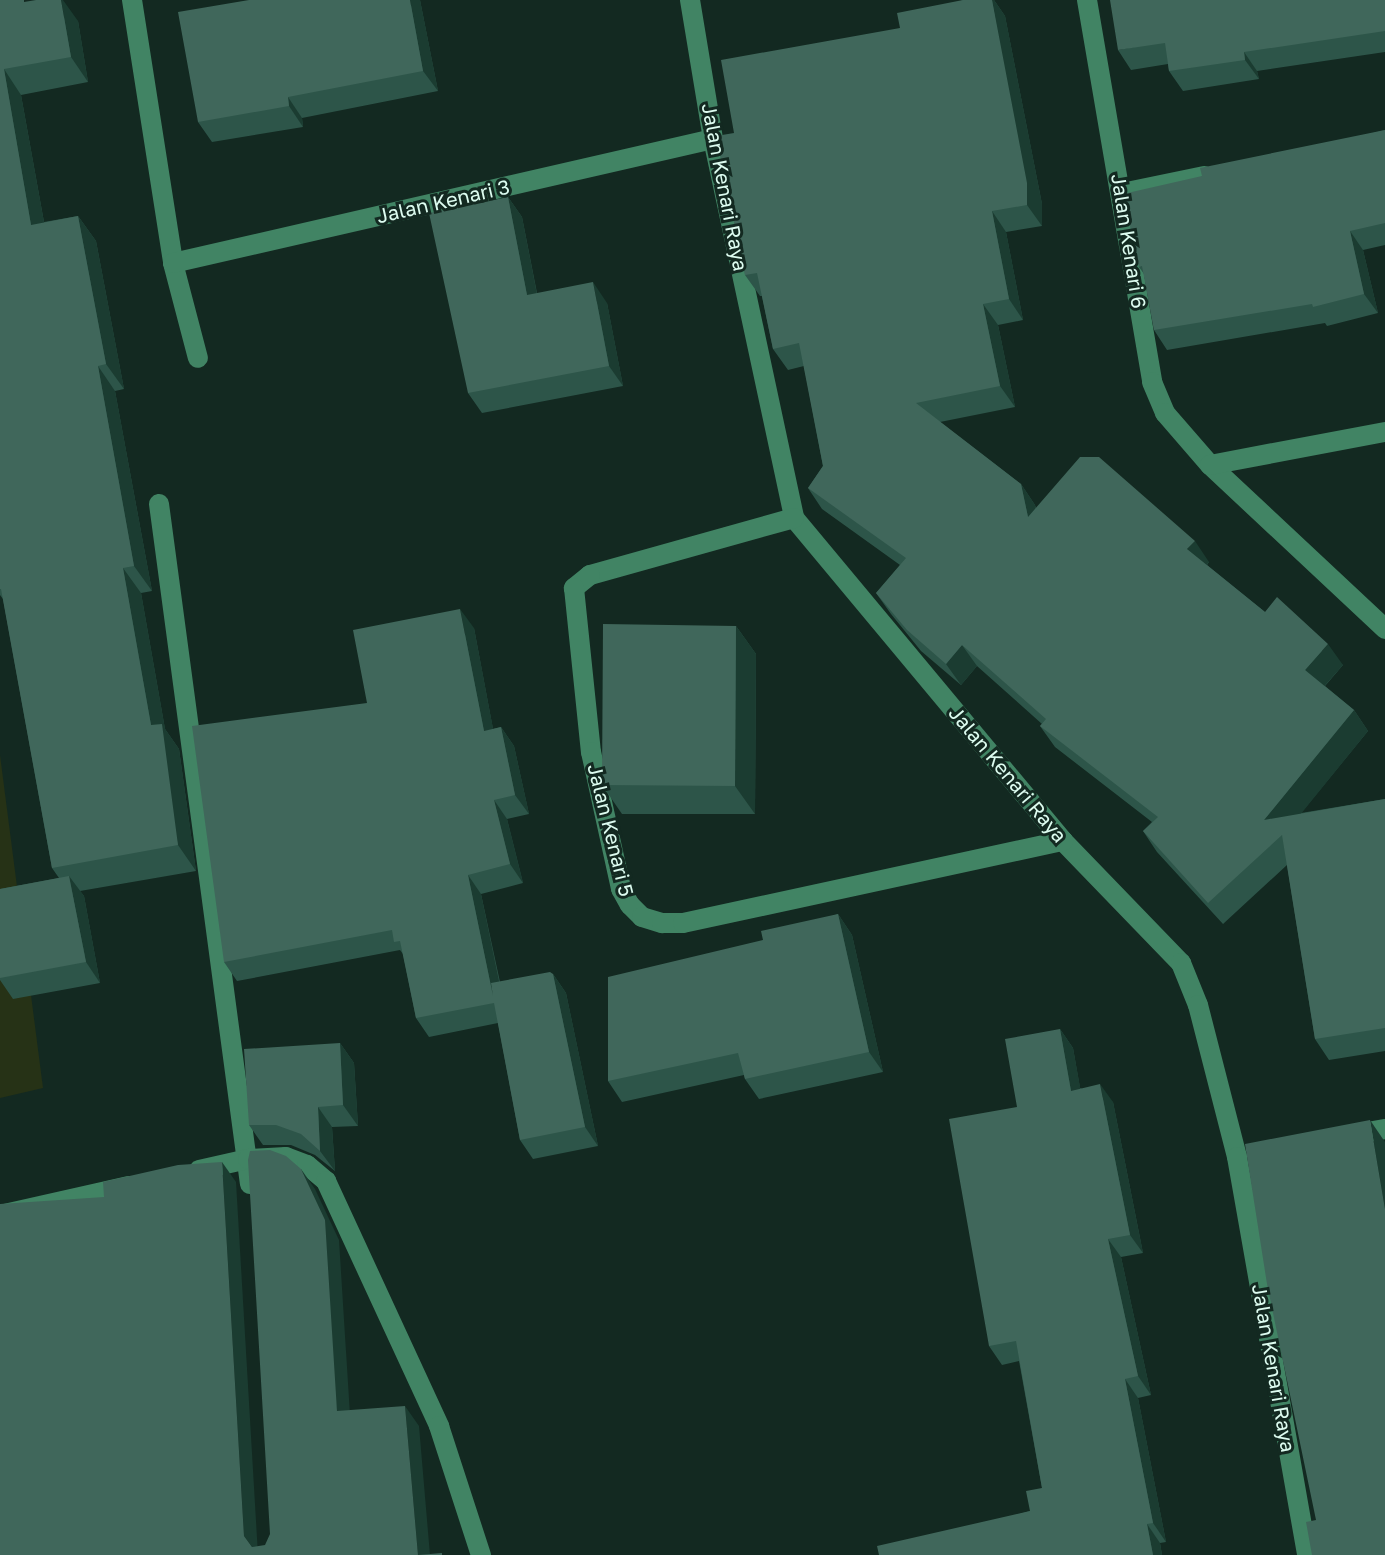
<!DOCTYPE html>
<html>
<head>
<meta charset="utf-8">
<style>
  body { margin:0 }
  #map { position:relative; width:1385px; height:1555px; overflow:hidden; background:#132921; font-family:"Golos Text",sans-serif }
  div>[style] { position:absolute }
  .green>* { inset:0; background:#263216 }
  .minor>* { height:20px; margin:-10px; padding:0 10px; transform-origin:10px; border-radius:10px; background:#418464 }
  .wall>* { inset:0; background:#2d5549 }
  .shaded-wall>* { inset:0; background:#1b3c31 }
  .building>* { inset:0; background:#40675b }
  span { translate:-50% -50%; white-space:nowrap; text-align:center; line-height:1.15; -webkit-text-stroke:6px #132921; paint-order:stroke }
  .street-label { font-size:20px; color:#ddfcf0 }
</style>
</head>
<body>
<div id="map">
  <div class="green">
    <i style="clip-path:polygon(0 755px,43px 1088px,0 1098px)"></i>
  </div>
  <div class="minor">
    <i style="left:132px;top:0;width:266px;rotate:81.1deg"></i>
    <i style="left:173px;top:263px;width:98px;rotate:75.3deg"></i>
    <i style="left:690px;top:0;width:141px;rotate:80.6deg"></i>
    <i style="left:713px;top:139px;width:388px;rotate:77.9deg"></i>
    <i style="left:794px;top:518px;width:420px;rotate:50.2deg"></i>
    <i style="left:1063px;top:841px;width:170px;rotate:46deg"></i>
    <i style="left:1181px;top:963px;width:45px;rotate:68deg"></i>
    <i style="left:1198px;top:1005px;width:157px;rotate:75.6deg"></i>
    <i style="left:1237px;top:1157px;width:404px;rotate:80deg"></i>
    <i style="left:1087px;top:0;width:387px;rotate:80.3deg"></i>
    <i style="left:1152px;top:382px;width:34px;rotate:67deg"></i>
    <i style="left:1165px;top:413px;width:69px;rotate:49.1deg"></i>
    <i style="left:1210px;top:465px;width:240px;rotate:43.1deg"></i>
    <i style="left:1122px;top:193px;width:84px;rotate:-11.7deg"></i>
    <i style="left:173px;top:263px;width:554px;rotate:-12.93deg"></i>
    <i style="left:1210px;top:465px;width:178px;rotate:-10.7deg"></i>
    <i style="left:159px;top:504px;width:686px;rotate:82.38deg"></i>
    <i style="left:794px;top:518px;width:212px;rotate:164.4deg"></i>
    <i style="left:590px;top:575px;width:21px;rotate:141deg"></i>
    <i style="left:574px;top:588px;width:165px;rotate:84.1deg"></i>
    <i style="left:591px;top:752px;width:140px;rotate:77.6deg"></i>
    <i style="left:621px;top:889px;width:18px;rotate:61deg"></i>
    <i style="left:630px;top:905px;width:17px;rotate:45deg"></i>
    <i style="left:642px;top:917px;width:21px;rotate:17deg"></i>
    <i style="left:662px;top:923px;width:21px"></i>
    <i style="left:683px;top:923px;width:389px;rotate:-12.2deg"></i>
    <i style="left:1351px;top:1135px;width:35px;rotate:-10deg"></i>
    <i style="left:199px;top:1170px;width:50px;rotate:-12.7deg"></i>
    <i style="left:248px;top:1159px;width:38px;rotate:-3deg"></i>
    <i style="left:286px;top:1157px;width:22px;rotate:21deg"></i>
    <i style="left:307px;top:1165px;width:25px;rotate:40deg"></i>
    <i style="left:326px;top:1181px;width:270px;rotate:65.2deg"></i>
    <i style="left:439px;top:1426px;width:136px;rotate:72deg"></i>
    <i style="left:0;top:1215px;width:132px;rotate:-12.7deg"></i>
  </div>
  <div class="wall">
    <i style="clip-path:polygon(0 0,78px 21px,88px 82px,21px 95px,44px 222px,78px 216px,96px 241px,124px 389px,115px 391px,152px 591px,141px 593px,165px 729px,179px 749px,196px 871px,80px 891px,84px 896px,100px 983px,13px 999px,0 980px,0 889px,59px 878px,52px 868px,3px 599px,0 595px)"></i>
    <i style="clip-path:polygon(420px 0,438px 91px,302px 118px,303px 127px,212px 142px,198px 122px)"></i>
    <i style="clip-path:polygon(963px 0,994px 0,1005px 16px,1042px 204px,1042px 226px,1006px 232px,1023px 320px,998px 325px,1015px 407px,940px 422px,1021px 484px,1035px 505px,1036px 508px,1209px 562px,1207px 565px,1265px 612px,1343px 665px,1325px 686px,1354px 710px,1368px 731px,1301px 813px,1385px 799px,1385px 1051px,1329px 1060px,1315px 1039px,1287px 865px,1223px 924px,1157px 852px,1143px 831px,1152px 822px,1055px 747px,1040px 726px,1042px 724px,977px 666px,961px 685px,921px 651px,891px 614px,876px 593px,900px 565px,822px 509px,808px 488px,823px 466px,804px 366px,788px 370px,773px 349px,762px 296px,760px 296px,745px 275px,734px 133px,900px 28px)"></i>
    <i style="clip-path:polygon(1385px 0,1385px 52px,1257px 71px,1259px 79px,1183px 91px,1169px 71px,1168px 64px,1131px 70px,1118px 50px)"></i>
    <i style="clip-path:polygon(1385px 130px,1385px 245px,1363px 250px,1378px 313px,1327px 326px,1325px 323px,1167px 350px,1154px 330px,1144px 274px,1139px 267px,1202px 176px)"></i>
    <i style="clip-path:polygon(508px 197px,522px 217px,537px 293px,607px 303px,623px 386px,482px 413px,468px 393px)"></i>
    <i style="clip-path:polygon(736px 626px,756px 654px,755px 814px,622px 814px,602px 785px)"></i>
    <i style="clip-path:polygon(474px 628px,493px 729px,501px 727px,514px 746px,529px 814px,507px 819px,523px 883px,481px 894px,500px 982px,553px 974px,566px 993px,598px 1146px,533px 1159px,520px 1140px,498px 1023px,429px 1037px,416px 1018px,403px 954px,400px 950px,237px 981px,224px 962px,367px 703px)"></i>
    <i style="clip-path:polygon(838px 914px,852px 935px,883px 1072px,759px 1099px,745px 1079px,744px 1075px,622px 1102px,608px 1081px,763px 940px)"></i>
    <i style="clip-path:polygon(1060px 1029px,1073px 1048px,1080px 1088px,1113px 1102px,1143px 1253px,1121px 1257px,1151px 1395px,1138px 1398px,1166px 1542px,1160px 1543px,1162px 1555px,879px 1555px,1030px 1511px,1042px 1488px,1019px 1361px,1002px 1365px,989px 1346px)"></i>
    <i style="clip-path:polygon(340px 1043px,354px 1063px,358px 1126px,332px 1127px,335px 1171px,315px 1155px,291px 1145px,263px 1145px,249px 1125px)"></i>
  </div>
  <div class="shaded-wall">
    <i style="clip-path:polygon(61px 0,63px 0,78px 21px,88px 82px,71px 57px)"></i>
    <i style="clip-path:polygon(410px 0,420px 0,438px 91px,423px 71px)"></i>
    <i style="clip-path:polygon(992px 0,994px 0,1005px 16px,1042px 204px,1042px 226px,1027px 205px)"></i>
    <i style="clip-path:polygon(1244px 52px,1257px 71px,1259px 79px,1245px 60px)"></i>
    <i style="clip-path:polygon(4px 69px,21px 95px,49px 250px,31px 225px)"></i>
    <i style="clip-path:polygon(288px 97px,302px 118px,303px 127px,289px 106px)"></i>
    <i style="clip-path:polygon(508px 197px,522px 217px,541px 315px,527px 295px)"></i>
    <i style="clip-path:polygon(992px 211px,1006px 232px,1023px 320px,1009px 299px)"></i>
    <i style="clip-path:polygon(78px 216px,96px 241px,124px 389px,106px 364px)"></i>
    <i style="clip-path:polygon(1350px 231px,1363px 250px,1378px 313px,1364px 294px)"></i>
    <i style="clip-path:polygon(593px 282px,607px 303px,623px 386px,609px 366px)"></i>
    <i style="clip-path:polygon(983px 304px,998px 325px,1015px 407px,1000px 386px)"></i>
    <i style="clip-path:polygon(98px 366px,115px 391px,152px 591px,134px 566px)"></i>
    <i style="clip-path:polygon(1021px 484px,1035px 505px,1042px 538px,1028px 517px)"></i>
    <i style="clip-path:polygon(1195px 541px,1209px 562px,1202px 570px,1187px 549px)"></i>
    <i style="clip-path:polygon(123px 568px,141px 593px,165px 729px,179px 749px,196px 871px,178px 845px,151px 725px)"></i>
    <i style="clip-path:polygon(460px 609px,474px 628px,497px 750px,484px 731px)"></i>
    <i style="clip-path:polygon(736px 626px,756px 654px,755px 814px,735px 786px)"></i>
    <i style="clip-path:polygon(1328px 644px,1343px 665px,1320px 691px,1305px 670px)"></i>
    <i style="clip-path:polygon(962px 645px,977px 666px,961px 685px,946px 664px)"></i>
    <i style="clip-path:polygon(1354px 710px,1368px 731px,1283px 836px,1264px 820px)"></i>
    <i style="clip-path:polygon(501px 727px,514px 746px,529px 814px,515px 795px)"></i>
    <i style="clip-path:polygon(494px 800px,507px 819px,523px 883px,510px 864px)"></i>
    <i style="clip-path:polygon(468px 875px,481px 894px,506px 1015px,493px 996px)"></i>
    <i style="clip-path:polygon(69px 876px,84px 896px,100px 983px,86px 962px)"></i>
    <i style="clip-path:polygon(838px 914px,852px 935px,883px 1072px,869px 1052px)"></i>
    <i style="clip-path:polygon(553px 974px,566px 993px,598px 1146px,585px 1127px)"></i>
    <i style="clip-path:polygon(1060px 1029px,1073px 1048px,1084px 1109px,1071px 1091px)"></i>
    <i style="clip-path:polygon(340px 1043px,354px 1063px,358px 1126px,343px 1105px)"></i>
    <i style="clip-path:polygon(1100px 1084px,1113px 1102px,1143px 1253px,1130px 1235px)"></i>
    <i style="clip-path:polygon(318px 1107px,332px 1127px,335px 1171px,320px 1151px)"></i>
    <i style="clip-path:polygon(1370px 1120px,1385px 1142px,1385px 1209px)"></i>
    <i style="clip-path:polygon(222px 1162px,236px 1182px,258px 1555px,244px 1536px)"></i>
    <i style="clip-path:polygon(301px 1169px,315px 1189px,339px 1240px,351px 1431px,337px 1411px)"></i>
    <i style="clip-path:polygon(1108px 1239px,1121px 1257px,1151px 1395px,1138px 1376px)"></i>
    <i style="clip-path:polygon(1125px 1379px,1138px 1398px,1166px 1542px,1153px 1523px)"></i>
    <i style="clip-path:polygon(405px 1406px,419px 1426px,430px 1555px,418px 1555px)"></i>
    <i style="clip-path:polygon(1147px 1524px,1160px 1543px,1162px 1555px,1153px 1555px)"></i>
  </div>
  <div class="building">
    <i style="clip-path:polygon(0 0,24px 0,24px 2px,36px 0,61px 0,71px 57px,4px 69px,31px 225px,78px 216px,106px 364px,98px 366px,134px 566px,123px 568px,151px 725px,162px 724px,178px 845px,52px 868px,1px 589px,0 589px)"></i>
    <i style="clip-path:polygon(249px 0,410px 0,423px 71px,288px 97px,289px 106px,198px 122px,178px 12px)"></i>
    <i style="clip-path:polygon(963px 0,992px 0,1027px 183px,1027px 205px,992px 211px,1009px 299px,983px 304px,1000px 386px,916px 403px,1021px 484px,1028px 517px,1080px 457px,1099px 457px,1195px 541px,1187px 549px,1265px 612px,1277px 597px,1328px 644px,1305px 670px,1354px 710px,1264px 820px,1385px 799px,1385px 1028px,1315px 1039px,1282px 835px,1208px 903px,1143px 831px,1158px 817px,1040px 726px,1046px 719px,962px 645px,946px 664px,907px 630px,876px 593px,906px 558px,808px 488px,823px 466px,799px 343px,773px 349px,757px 273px,745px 275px,716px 136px,734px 133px,721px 60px,900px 28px,897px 13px)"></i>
    <i style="clip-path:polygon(1110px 0,1385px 0,1385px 31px,1244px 52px,1245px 60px,1169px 71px,1165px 43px,1118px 50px)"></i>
    <i style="clip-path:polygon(1385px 130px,1385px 223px,1350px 231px,1364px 294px,1313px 307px,1312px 304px,1154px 330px,1142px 266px,1139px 267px,1123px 194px,1202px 176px,1200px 168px)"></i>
    <i style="clip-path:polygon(508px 197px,527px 295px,593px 282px,609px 366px,468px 393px,429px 213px)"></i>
    <i style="clip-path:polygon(460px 609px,484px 731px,501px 727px,515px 795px,494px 800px,510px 864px,468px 875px,493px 996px,491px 983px,550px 972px,553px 974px,585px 1127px,520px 1140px,494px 1003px,416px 1018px,400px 941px,394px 942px,392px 930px,224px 962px,192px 726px,367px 703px,353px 630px)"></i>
    <i style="clip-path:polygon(603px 624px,736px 626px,735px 786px,602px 785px)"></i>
    <i style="clip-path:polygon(69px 876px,86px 962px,0 978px,0 889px)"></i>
    <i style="clip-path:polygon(838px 914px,869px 1052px,745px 1079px,738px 1053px,608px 1081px,608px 977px,763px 940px,761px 931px)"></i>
    <i style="clip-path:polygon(1060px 1029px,1071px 1091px,1100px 1084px,1130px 1235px,1108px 1239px,1138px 1376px,1125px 1379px,1153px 1523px,1147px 1524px,1153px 1555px,879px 1555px,877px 1546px,1030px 1511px,1026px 1491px,1042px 1488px,1016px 1341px,989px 1346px,949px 1119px,1017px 1107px,1005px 1039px)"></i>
    <i style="clip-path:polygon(340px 1043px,343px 1105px,318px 1107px,320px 1151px,301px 1134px,276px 1125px,249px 1125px,244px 1049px)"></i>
    <i style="clip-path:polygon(1370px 1120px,1385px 1209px,1385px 1555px,1312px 1555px,1306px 1522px,1316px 1520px,1267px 1284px,1245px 1144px)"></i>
    <i style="clip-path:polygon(270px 1150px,286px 1156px,301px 1169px,325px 1220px,337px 1411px,405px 1406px,418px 1555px,442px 1553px,442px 1555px,0 1555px,0 1204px,104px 1197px,103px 1182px,178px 1165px,222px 1162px,244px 1536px,252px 1547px,265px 1545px,270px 1534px,248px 1160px,250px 1151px)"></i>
  </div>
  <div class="street-label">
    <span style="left:725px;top:187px;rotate:79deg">Jalan Kenari Raya</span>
    <span style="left:443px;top:201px;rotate:-13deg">Jalan Kenari 3</span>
    <span style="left:1129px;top:241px;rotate:81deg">Jalan Kenari 6</span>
    <span style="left:1008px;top:774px;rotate:50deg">Jalan Kenari Raya</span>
    <span style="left:611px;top:830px;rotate:76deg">Jalan Kenari 5</span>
    <span style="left:1274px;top:1368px;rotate:80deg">Jalan Kenari Raya</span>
  </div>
</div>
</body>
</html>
